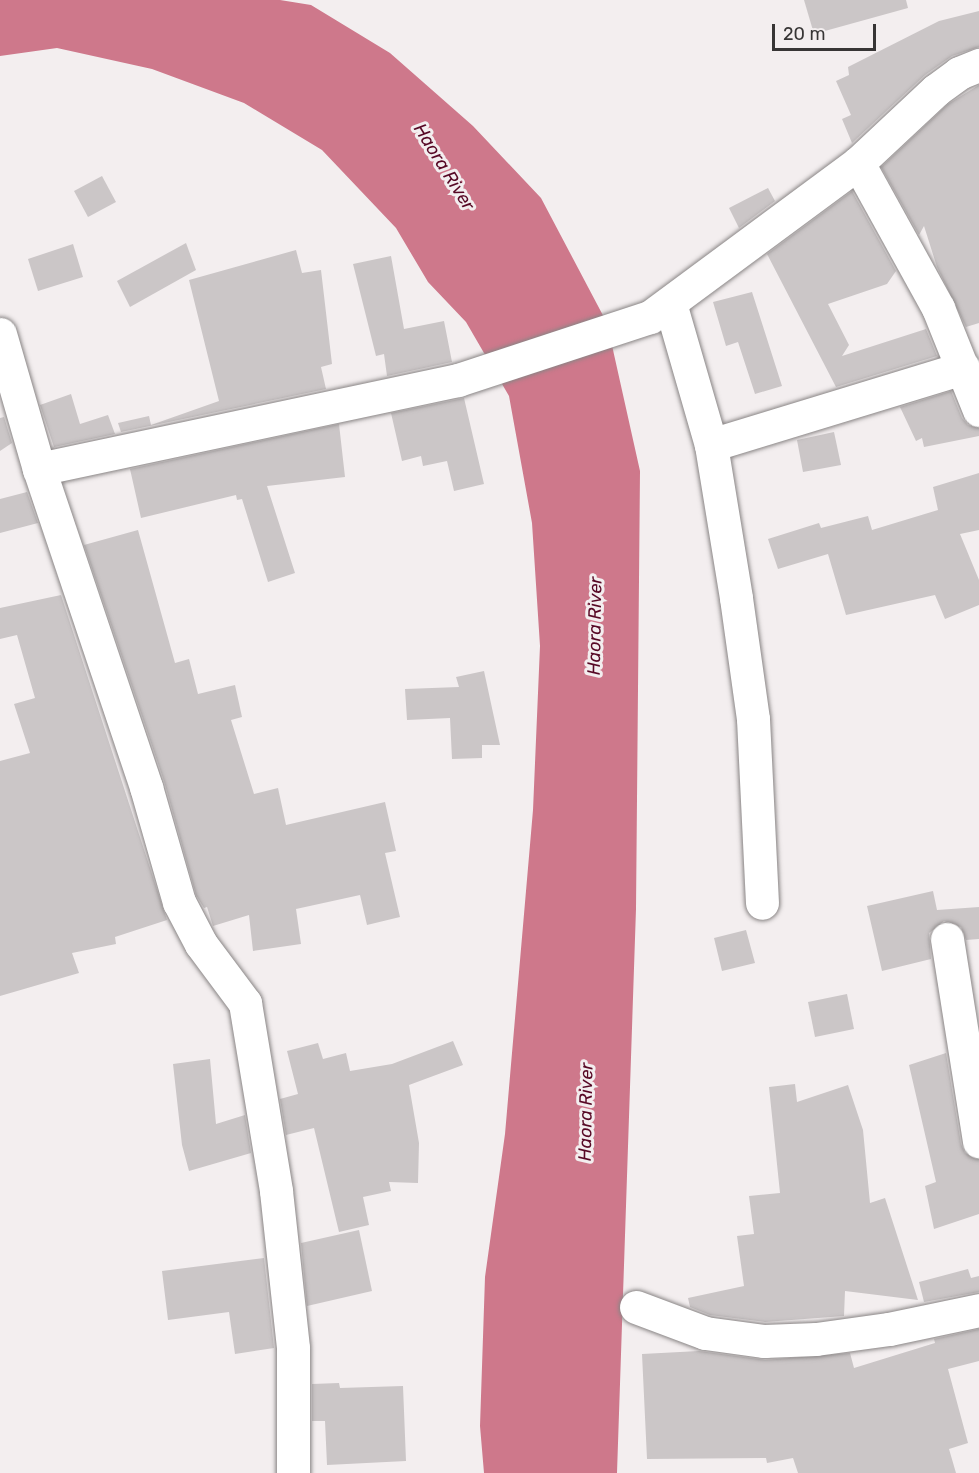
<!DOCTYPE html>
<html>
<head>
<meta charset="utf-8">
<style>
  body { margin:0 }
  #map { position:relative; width:979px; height:1473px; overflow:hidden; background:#f3eeef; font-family:Rubik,sans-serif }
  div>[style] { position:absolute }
  .water>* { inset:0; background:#ce788b }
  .building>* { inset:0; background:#cbc6c7 }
  .roads { filter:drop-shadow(0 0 2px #898585) drop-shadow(0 0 2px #898585) }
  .minor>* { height:33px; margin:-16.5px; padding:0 16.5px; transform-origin:16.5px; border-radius:16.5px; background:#fff }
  span { translate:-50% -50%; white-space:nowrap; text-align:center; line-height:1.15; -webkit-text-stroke:6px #f3eeef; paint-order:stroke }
  .water-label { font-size:18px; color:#570825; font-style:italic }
  .scale { position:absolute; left:772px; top:24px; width:104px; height:27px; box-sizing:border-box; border:3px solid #373535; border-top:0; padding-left:8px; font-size:18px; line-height:21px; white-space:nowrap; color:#373535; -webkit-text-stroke:4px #f3eeef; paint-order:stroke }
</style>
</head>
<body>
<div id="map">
  <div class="water">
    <i style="clip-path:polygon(0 0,280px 0,311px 5px,390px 53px,473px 126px,541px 198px,607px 323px,640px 471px,636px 909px,617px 1473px,484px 1473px,480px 1426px,485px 1277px,505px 1134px,533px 810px,540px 646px,532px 523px,509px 396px,466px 322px,428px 282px,396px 228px,322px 150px,244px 103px,152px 69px,57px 48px,0 56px)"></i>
  </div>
  <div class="building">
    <i style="clip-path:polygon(804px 0,906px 0,908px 8px,814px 34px)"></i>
    <i style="clip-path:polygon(979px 11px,979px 47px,952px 56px,925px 75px,852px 143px,842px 119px,851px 115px,836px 81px,849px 75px,848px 67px,939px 21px)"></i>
    <i style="clip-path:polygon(979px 85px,979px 323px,966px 327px,937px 267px,924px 226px,919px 235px,881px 167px,948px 104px)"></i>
    <i style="clip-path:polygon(102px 176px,116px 202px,88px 217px,74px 191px)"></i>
    <i style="clip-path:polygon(768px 188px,775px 201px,739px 228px,729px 208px)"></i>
    <i style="clip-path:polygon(852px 191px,896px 271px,887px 284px,828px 304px,849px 345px,842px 356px,926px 329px,937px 356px,836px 387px,767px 254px)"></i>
    <i style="clip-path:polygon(186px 243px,196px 270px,130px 307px,117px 281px)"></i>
    <i style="clip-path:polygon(73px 244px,83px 277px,38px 291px,28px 259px)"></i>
    <i style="clip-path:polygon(296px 250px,302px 273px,321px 270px,332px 364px,321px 367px,326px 389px,121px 432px,118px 423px,149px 416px,151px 425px,219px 401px,189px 280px)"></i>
    <i style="clip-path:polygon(391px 256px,404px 329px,444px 321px,452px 362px,387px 376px,384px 354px,376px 356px,353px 264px)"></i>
    <i style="clip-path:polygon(752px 292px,782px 386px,755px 394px,738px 342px,726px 346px,713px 302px)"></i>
    <i style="clip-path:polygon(951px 391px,962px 418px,968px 425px,979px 428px,979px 436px,924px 447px,922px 438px,916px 441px,900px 407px)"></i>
    <i style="clip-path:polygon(71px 394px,80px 424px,108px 415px,115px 434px,54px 447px,40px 405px)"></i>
    <i style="clip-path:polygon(464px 398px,484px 484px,454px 491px,447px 461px,423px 466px,421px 456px,402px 461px,391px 413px)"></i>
    <i style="clip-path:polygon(4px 417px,12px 443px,0 451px,0 418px)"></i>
    <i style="clip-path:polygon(339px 424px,345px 477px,267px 486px,295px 573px,268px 582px,242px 499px,237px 500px,236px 495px,141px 518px,130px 469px)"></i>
    <i style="clip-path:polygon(834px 432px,841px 465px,803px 472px,797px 440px)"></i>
    <i style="clip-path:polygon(979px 473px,979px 530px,960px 534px,979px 580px,979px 605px,945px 619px,935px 595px,846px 615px,828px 554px,778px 569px,768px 539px,819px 523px,821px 528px,868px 516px,872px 530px,938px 510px,933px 487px)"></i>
    <i style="clip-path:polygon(27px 492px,38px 523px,0 533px,0 499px)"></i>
    <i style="clip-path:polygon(138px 530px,175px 663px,189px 659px,198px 694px,235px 685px,242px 717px,231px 720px,254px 794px,278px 788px,286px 825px,385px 802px,396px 851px,385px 853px,400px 917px,367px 925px,360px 895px,296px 909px,301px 944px,253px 951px,249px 915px,213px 926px,207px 907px,204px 908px,196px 895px,164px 781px,84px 545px)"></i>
    <i style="clip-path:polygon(61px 595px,167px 920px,115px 937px,116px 944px,72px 953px,79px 973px,0 996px,0 761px,30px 753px,14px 704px,35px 698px,17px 635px,0 639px,0 608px)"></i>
    <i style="clip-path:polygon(484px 671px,500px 745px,482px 745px,482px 758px,452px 759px,450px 718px,407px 720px,405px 689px,459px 687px,456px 677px)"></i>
    <i style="clip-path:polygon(933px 891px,937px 910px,979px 907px,979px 939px,966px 940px,961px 927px,944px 921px,929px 933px,931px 959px,882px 971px,867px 906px)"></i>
    <i style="clip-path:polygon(746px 930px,755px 963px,722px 971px,714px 938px)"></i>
    <i style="clip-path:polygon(847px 994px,854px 1029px,815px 1037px,808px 1002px)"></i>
    <i style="clip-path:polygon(453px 1041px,463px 1065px,409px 1085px,419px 1143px,418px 1183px,389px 1182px,391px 1191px,363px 1197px,369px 1225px,339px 1232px,314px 1128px,286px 1135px,280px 1099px,298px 1094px,287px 1051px,318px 1043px,323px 1059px,346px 1053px,350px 1071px,392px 1064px)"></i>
    <i style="clip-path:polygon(946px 1053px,961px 1144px,965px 1153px,979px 1159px,979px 1214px,934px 1229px,925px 1186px,936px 1182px,909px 1065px)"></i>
    <i style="clip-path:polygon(210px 1059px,216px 1124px,245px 1115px,251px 1153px,189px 1171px,182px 1145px,173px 1064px)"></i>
    <i style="clip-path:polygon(795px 1084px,797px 1102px,848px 1085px,863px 1130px,870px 1203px,885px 1198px,918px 1300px,845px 1291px,844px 1316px,765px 1322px,710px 1315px,690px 1307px,688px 1298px,744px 1286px,737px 1236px,754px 1234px,749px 1196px,780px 1193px,769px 1087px)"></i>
    <i style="clip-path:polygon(359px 1230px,372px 1291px,307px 1306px,301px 1243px)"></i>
    <i style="clip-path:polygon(264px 1258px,274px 1348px,235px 1354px,229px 1312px,168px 1320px,162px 1271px)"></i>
    <i style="clip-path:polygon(968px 1269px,971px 1278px,979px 1276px,979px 1292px,924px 1302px,919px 1282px)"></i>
    <i style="clip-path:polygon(979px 1329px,979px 1361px,948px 1369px,968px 1443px,949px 1449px,956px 1473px,798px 1473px,793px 1458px,767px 1463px,766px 1458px,647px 1459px,642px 1354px,699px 1351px,765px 1360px,850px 1353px,854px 1368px,935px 1343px,934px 1339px)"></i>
    <i style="clip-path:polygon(339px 1383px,340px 1388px,403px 1386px,406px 1461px,327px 1465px,325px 1421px,312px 1421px,312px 1384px)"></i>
  </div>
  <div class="roads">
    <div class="minor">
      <i style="left:858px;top:163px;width:166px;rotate:61.1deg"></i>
      <i style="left:938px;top:308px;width:110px;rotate:68.1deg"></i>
      <i style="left:670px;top:303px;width:148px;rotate:73.9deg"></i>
      <i style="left:711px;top:445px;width:155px;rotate:80.7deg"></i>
      <i style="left:736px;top:598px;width:122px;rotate:82deg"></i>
      <i style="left:753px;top:719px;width:184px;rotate:87.2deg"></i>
      <i style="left:0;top:334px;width:141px;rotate:73.9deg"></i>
      <i style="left:39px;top:469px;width:336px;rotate:71.4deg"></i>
      <i style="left:146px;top:787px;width:120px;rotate:74deg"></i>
      <i style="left:179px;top:902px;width:47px;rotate:62.4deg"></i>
      <i style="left:201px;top:944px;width:74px;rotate:53.3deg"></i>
      <i style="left:245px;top:1003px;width:191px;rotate:80.6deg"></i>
      <i style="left:276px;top:1191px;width:158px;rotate:83.8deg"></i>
      <i style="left:293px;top:1348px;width:125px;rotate:90deg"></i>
      <i style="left:711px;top:445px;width:264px;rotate:-17deg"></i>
      <i style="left:39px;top:469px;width:428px;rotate:-12deg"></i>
      <i style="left:458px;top:380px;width:202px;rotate:-18.2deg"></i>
      <i style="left:650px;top:317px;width:259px;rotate:-36.5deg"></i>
      <i style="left:858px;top:163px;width:107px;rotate:-43.1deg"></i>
      <i style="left:936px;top:90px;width:29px;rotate:-36deg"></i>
      <i style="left:959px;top:73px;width:22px;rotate:-22deg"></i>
      <i style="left:947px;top:939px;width:205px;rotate:81deg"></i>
      <i style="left:636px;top:1307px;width:74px;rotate:20.6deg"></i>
      <i style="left:705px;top:1333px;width:60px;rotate:7.7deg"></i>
      <i style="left:764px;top:1341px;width:52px;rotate:-2.2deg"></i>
      <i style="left:816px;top:1339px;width:74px;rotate:-7.8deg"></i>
      <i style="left:889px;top:1329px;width:92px;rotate:-11.9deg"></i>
    </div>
  </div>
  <div class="water-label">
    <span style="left:444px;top:167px;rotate:58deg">Haora River</span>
    <span style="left:595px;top:626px;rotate:-89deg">Haora River</span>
    <span style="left:586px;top:1112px;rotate:-89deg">Haora River</span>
  </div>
  <div class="scale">20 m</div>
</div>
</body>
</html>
